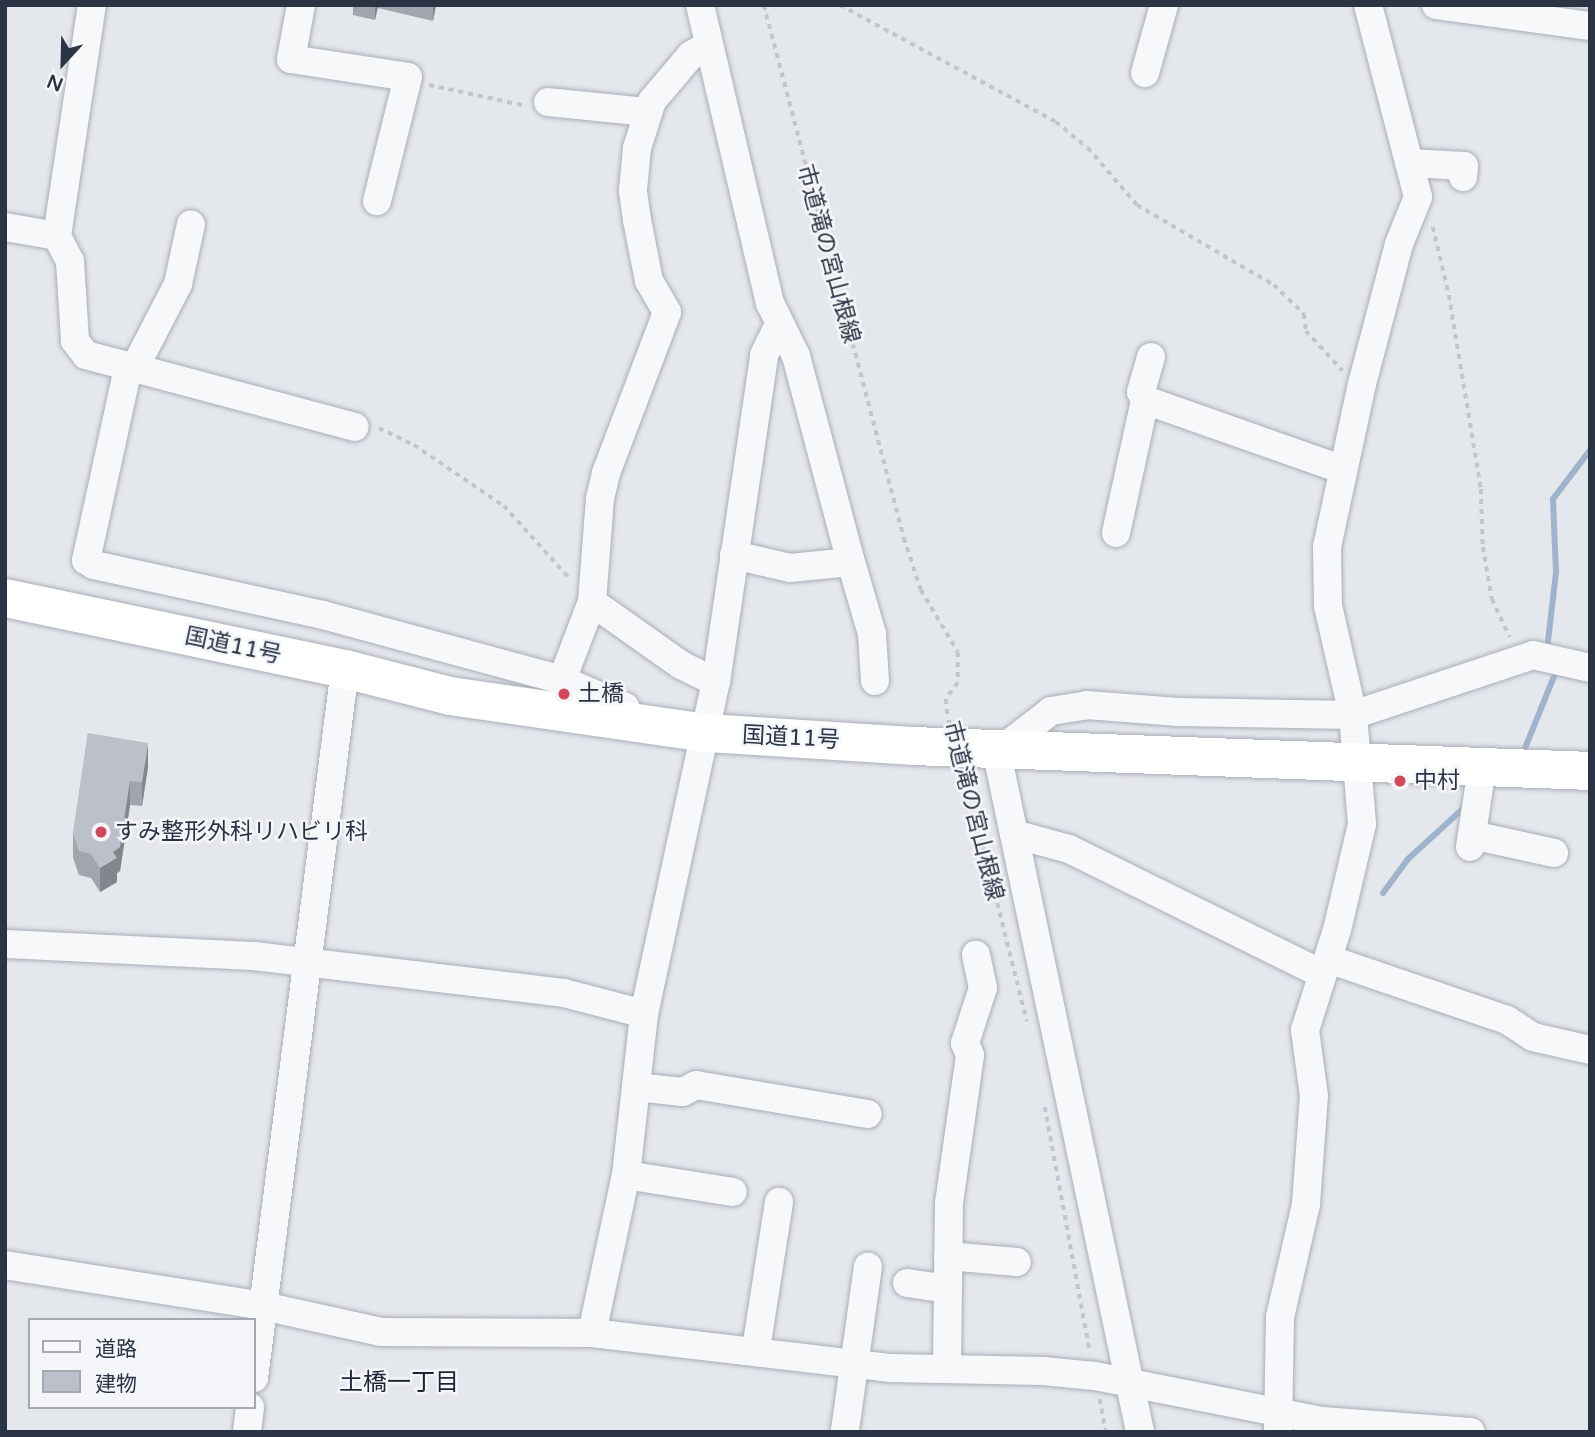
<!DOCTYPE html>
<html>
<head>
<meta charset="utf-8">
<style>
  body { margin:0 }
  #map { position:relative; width:1595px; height:1437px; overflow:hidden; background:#e4e7ec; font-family:"Varela Round","Noto Sans JP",sans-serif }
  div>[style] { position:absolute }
  .stream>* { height:6px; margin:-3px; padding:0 3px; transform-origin:3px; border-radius:3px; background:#9fb4cc }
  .path>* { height:3.5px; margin-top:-1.75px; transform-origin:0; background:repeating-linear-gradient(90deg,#c2c5cb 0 5px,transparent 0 10px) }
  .roads { filter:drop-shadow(0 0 2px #a9aeb7) drop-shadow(0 0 2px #a9aeb7) }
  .minor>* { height:28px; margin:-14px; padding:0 14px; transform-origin:14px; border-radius:14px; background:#f7f8fa }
  .highway>* { height:38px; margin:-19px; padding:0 19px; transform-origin:19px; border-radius:19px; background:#fff }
  .path-bridge>* { height:3.5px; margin-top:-1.75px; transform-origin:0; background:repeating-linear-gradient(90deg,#c2c5cb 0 5px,transparent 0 10px) }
  .wall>* { inset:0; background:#a1a5ae }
  .shaded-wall>* { inset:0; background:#83868d }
  .building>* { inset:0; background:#bbc0ca }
  .dots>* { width:19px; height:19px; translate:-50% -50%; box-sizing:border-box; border:4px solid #f4f6f9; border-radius:50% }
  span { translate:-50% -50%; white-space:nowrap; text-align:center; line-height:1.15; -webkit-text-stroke:5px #f4f6f9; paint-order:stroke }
  .street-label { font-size:23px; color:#2b3445 }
  .poi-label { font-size:23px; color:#2b3445 }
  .left { translate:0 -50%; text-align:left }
  .neighbourhood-label { font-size:24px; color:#1d2536 }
  .frame { position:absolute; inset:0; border:7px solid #2b3445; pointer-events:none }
  .legend { position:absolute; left:28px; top:1318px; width:228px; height:91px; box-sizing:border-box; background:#f4f6f9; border:2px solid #a4a8b1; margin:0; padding:9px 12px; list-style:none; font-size:21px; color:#2b3445 }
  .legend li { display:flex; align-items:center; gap:14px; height:35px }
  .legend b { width:35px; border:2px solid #a4a8b1 }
  .north { position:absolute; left:28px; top:28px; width:70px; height:70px; -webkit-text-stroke:5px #f4f6f9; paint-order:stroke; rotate:202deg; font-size:19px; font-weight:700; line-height:28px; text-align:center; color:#2b3445 }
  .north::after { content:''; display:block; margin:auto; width:24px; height:32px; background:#2b3445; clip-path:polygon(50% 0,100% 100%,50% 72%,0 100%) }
</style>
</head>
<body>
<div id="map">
  <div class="stream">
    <i style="left:1547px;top:650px;width:79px;rotate:-83.4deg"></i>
    <i style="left:1556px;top:572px;width:73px;rotate:-92.4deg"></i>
    <i style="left:1553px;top:499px;width:61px;rotate:-52.9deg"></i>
    <i style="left:1525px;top:748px;width:80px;rotate:-67.9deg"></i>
    <i style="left:1383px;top:893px;width:42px;rotate:-53.7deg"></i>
    <i style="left:1408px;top:859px;width:80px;rotate:-42.5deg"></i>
  </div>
  <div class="path">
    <i style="left:764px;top:5px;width:551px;rotate:75.28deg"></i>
    <i style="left:904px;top:538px;width:55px;rotate:71.9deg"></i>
    <i style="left:921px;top:590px;width:72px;rotate:59.2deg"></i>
    <i style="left:958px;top:652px;width:31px;rotate:90deg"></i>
    <i style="left:958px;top:683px;width:20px;rotate:127deg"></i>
    <i style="left:946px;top:699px;width:18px;rotate:84deg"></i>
    <i style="left:840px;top:5px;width:246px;rotate:28.4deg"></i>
    <i style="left:1056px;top:122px;width:41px;rotate:39.1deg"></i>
    <i style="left:1088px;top:148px;width:75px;rotate:49.3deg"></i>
    <i style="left:1137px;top:205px;width:159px;rotate:30.3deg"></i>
    <i style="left:1274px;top:285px;width:42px;rotate:44deg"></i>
    <i style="left:1304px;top:314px;width:17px;rotate:83deg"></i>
    <i style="left:1306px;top:331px;width:54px;rotate:47.2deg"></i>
    <i style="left:429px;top:85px;width:100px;rotate:12.1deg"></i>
    <i style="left:1433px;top:227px;width:70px;rotate:76.8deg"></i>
    <i style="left:1449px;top:295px;width:197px;rotate:80.6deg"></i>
    <i style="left:1481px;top:489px;width:58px;rotate:88deg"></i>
    <i style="left:1483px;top:547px;width:53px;rotate:80.2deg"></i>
    <i style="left:1492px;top:599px;width:42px;rotate:64.7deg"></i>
    <i style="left:379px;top:428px;width:39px;rotate:26deg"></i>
    <i style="left:414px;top:445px;width:109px;rotate:34.1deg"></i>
    <i style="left:504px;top:506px;width:100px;rotate:47.8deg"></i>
    <i style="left:966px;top:777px;width:252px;rotate:76deg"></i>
    <i style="left:1045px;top:1107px;width:248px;rotate:79.6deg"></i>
    <i style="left:1100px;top:1399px;width:34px;rotate:80deg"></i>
  </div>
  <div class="roads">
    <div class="minor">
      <i style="left:301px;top:5px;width:55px;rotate:100.5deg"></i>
      <i style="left:291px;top:59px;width:118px;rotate:8.7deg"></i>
      <i style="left:408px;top:77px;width:128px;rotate:104deg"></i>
      <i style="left:700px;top:5px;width:306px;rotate:76.8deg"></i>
      <i style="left:770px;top:303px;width:59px;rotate:63.9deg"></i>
      <i style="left:796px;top:356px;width:213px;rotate:75.1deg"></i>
      <i style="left:1436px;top:5px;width:155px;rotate:7.8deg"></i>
      <i style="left:1145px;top:73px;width:71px;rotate:-74.4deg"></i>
      <i style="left:548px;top:102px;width:100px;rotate:5.8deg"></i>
      <i style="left:1409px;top:163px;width:55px;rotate:3.1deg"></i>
      <i style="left:1464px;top:166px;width:11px;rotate:95deg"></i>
      <i style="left:5px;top:227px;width:53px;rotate:9.8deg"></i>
      <i style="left:57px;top:236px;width:28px;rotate:63deg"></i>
      <i style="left:70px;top:261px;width:80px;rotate:86.4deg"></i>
      <i style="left:75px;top:341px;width:18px;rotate:52deg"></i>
      <i style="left:86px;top:355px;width:278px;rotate:15deg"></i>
      <i style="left:57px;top:236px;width:234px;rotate:-81.4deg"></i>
      <i style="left:1151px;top:357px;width:36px;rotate:106deg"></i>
      <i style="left:1141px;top:392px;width:9px;rotate:63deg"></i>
      <i style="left:1145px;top:400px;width:208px;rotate:19.4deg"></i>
      <i style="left:128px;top:368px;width:197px;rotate:102.3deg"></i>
      <i style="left:86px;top:560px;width:9px;rotate:32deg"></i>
      <i style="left:94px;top:565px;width:234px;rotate:12.3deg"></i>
      <i style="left:323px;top:615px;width:248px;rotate:15.2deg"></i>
      <i style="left:562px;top:680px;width:84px;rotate:-69deg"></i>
      <i style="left:592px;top:602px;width:109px;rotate:35.3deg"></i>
      <i style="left:681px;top:665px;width:39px;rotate:26deg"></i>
      <i style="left:134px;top:369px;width:96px;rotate:-62.6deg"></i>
      <i style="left:178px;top:284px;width:61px;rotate:-77.8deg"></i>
      <i style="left:1116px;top:533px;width:136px;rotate:-77.7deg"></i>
      <i style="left:734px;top:555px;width:57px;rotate:13.1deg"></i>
      <i style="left:790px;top:568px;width:61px;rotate:-5.6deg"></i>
      <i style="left:851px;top:562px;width:75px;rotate:73.7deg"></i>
      <i style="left:872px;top:634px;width:47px;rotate:86.3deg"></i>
      <i style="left:592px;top:602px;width:103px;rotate:-85.6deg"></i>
      <i style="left:600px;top:499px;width:27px;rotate:-77deg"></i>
      <i style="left:606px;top:473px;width:172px;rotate:-69.2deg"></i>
      <i style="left:667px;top:312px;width:36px;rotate:-120deg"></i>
      <i style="left:649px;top:281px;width:62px;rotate:-101.1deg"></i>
      <i style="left:637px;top:220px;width:30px;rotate:-98deg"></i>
      <i style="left:633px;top:190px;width:42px;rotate:-84.6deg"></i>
      <i style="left:637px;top:148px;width:49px;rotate:-72.3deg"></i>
      <i style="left:652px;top:101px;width:60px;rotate:-49.7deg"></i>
      <i style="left:691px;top:55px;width:20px;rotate:-30deg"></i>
      <i style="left:562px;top:680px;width:69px;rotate:23.2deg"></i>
      <i style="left:625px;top:707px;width:16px;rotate:79deg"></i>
      <i style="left:996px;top:749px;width:698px;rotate:78.09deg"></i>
      <i style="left:1002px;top:749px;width:62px;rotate:-37.8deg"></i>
      <i style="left:1051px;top:711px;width:36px;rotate:-9deg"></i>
      <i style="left:1087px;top:705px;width:91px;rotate:4.4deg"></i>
      <i style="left:1178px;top:712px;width:175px;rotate:1deg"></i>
      <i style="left:1353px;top:715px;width:190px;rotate:-18.4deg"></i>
      <i style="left:1533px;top:655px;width:58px;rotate:12.8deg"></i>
      <i style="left:1014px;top:834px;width:57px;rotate:15.3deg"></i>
      <i style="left:1069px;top:849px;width:282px;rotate:26.3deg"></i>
      <i style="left:1472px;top:835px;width:84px;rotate:12.4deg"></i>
      <i style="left:1470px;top:847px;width:80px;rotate:-81.4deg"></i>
      <i style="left:5px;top:944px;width:249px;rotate:2.8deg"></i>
      <i style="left:254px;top:956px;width:312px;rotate:6.8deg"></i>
      <i style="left:564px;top:993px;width:83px;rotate:14.7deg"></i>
      <i style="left:1328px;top:959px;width:189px;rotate:18.8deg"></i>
      <i style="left:1507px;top:1020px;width:31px;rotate:33deg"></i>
      <i style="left:1533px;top:1037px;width:58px;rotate:12.8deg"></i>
      <i style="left:636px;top:1087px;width:47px;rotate:6.1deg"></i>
      <i style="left:683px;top:1092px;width:15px;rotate:-28deg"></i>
      <i style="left:696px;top:1085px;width:174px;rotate:9.6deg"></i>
      <i style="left:626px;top:1175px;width:108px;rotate:9deg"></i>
      <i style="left:948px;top:1256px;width:69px;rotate:5deg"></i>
      <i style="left:5px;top:1265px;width:261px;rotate:9deg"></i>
      <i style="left:263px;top:1306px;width:121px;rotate:12.4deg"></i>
      <i style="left:381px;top:1332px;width:211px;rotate:0.3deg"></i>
      <i style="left:592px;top:1333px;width:301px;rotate:6.7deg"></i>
      <i style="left:891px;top:1368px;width:152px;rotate:1.1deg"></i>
      <i style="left:1043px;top:1371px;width:52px;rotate:5.5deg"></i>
      <i style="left:1095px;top:1376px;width:231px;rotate:11.2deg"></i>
      <i style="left:1322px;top:1421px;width:149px;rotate:4.2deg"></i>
      <i style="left:907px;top:1283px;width:41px;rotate:8.3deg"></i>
      <i style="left:592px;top:1333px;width:162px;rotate:-77.9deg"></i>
      <i style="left:626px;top:1175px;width:162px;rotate:-83.6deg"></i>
      <i style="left:644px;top:1014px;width:340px;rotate:-77.8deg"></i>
      <i style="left:716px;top:682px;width:331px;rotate:-81.6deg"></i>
      <i style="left:764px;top:355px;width:34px;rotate:-64deg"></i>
      <i style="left:756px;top:1349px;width:149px;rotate:-81.1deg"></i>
      <i style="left:947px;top:1366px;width:163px;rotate:-89.3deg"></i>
      <i style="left:949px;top:1203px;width:149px;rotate:-81.9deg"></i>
      <i style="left:970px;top:1055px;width:13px;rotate:-113deg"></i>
      <i style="left:965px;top:1043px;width:58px;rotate:-71.9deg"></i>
      <i style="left:983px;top:988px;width:34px;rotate:-102deg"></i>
      <i style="left:254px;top:1378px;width:715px;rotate:-82.69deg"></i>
      <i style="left:845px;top:1430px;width:165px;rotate:-82deg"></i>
      <i style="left:1278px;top:1431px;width:114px;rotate:-89deg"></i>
      <i style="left:1280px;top:1317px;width:116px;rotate:-77deg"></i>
      <i style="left:1306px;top:1204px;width:108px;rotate:-85.8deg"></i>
      <i style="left:1314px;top:1096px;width:67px;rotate:-97.8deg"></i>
      <i style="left:1305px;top:1030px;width:105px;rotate:-72.3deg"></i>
      <i style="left:1337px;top:930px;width:109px;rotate:-76.7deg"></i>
      <i style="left:1362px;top:824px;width:109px;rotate:-94.7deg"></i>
      <i style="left:1353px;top:715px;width:112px;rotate:-102.9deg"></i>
      <i style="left:1328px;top:606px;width:59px;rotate:-91deg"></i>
      <i style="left:1327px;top:547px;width:167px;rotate:-77.9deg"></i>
      <i style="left:1362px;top:384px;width:145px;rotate:-75.2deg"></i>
      <i style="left:1399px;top:244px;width:51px;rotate:-68deg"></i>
      <i style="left:1418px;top:197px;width:198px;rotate:-104.6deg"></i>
      <i style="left:247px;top:1432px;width:25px;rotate:-83deg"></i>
    </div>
    <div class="highway">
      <i style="left:5px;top:598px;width:347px;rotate:11.8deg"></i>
      <i style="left:345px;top:669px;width:108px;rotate:14.4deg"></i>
      <i style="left:450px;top:696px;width:260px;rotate:8.2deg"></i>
      <i style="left:707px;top:733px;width:206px;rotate:3.6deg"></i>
      <i style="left:913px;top:746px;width:677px;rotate:2.11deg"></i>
    </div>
  </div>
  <div class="path-bridge">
    <i style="left:949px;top:720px;width:58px;rotate:74.1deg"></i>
  </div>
  <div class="wall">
    <i style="clip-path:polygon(353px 5px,436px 5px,433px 21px,378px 8px,375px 20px,353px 15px)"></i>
    <i style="clip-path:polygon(88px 733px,148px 767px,142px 806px,130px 805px,120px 871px,117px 873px,117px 882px,100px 892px,91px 878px,79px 875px,73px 858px,73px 834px)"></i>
  </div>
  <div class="shaded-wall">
    <i style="clip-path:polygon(375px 5px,378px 5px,375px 20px)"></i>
    <i style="clip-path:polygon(433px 5px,436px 5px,433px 21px)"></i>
    <i style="clip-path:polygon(148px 743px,148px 767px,142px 806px,142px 782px)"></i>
    <i style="clip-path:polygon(130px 781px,130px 805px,120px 871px,117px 873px,117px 882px,100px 892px,100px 868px,113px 852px)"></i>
  </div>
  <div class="building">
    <i style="clip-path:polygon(88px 733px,148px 743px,142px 782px,130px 781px,120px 847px,113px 852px,117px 858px,100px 868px,91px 854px,79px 851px,73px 834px)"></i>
  </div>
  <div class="dots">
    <i style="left:564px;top:694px;background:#d1495b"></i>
    <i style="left:1400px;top:781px;background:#d1495b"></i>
    <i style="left:101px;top:832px;background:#d1495b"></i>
  </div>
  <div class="street-label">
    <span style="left:828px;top:254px;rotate:75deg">市道滝の宮山根線</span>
    <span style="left:233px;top:646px;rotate:12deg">国道11号</span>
    <span style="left:791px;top:738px;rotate:3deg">国道11号</span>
    <span style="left:973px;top:811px;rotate:76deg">市道滝の宮山根線</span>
  </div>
  <div class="poi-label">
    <span class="left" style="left:578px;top:694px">土橋</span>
    <span class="left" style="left:1414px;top:781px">中村</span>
    <span class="left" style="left:115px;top:832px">すみ整形外科リハビリ科</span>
  </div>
  <div class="neighbourhood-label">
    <span style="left:399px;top:1383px">土橋一丁目</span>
  </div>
  <div class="frame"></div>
  <ul class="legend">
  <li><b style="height:9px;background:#f7f8fa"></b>道路</li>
  <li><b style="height:19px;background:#bbc0ca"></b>建物</li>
  </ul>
  <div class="north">N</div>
</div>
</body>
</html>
